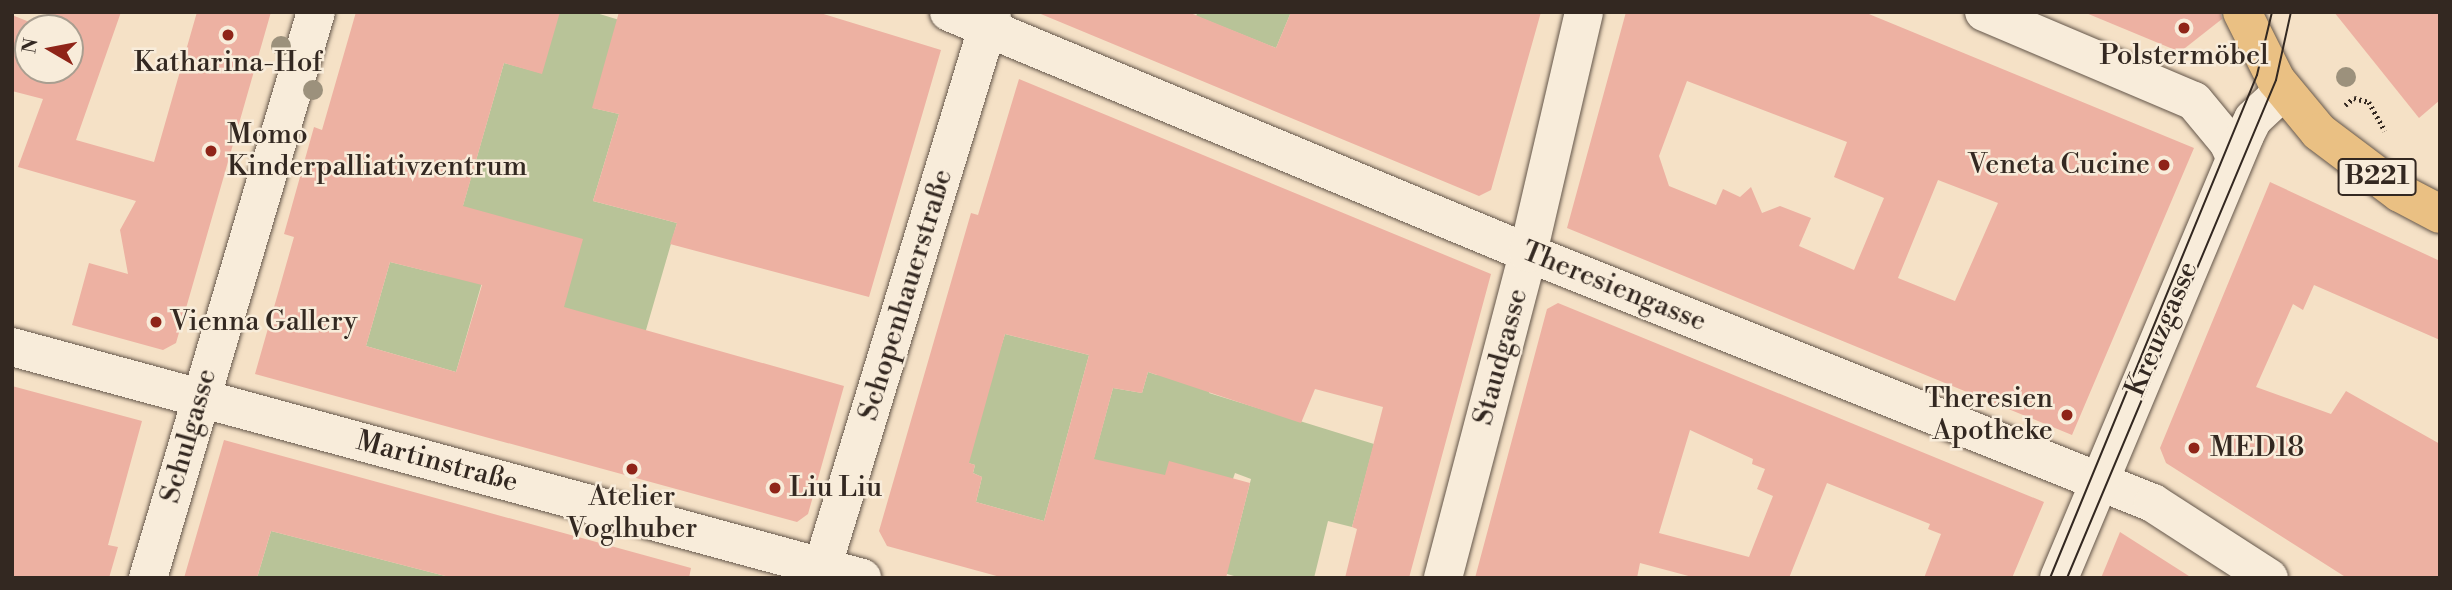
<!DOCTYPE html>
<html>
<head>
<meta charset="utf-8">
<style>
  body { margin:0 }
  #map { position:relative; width:2452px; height:590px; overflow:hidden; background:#f5e1c6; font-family:"Libre Bodoni",serif }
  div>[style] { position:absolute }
  .green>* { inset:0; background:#b8c398 }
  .building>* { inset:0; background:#edb1a2 }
  .path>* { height:4.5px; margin-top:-2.25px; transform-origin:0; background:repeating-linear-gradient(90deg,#332821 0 2px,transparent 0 5.5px) }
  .roads { filter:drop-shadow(0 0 2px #64564a) drop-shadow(0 0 2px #64564a) }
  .street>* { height:38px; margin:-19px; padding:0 19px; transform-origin:19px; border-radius:19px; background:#f8ecda }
  .secondary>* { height:38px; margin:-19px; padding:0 19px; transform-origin:19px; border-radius:19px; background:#f8ecda }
  .primary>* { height:38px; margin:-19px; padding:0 19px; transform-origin:19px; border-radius:19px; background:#eac083 }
  .tram>* { height:2px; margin:-1px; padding:0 1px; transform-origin:1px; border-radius:1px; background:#332821 }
  .trees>* { width:20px; height:20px; margin:-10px; border-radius:50%; background:#9c917c }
  .dots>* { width:19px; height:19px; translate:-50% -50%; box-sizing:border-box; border:4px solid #f8ecda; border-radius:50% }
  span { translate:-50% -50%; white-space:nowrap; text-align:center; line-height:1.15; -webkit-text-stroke:5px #f8ecda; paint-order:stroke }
  .shield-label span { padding:2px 5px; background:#f8ecda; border:2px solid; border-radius:5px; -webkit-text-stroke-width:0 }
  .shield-label { font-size:26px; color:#332821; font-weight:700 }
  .poi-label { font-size:28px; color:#332821 }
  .left { translate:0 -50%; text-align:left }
  .right { translate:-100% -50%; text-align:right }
  .street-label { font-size:28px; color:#332821 }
  .frame { position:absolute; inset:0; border:14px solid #332821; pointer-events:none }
  .north { position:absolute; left:14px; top:14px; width:70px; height:70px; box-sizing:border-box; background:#f8ecda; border:2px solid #a99e90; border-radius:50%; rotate:280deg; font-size:19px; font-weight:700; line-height:28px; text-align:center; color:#332821 }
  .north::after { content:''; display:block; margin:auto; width:24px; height:32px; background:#8f2418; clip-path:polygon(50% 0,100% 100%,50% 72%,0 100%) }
</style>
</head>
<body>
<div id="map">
  <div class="green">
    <i style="clip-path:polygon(492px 12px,593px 12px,626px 22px,593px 108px,619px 114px,593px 201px,677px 223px,646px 330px,595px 395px,501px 217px,456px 372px,366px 346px,390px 262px,443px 275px,504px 63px,541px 73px)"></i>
    <i style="clip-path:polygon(1198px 12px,1291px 12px,1276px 48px,1196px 16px)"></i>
    <i style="clip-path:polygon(evenodd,1240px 316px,1209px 393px,1374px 444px,1352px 527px,1328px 521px,1314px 578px,1241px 578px,1178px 560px,1092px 465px,1113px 388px,1142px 393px,1148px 372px,1157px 375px,1240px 316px,1235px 473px,1251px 479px,1232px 554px,1209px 549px,1235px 473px)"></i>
    <i style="clip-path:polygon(1005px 334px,1089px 355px,1044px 521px,976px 502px,982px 477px,973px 473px,975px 465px,965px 462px)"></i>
    <i style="clip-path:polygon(271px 531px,453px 578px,257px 578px)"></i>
  </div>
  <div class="building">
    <i style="clip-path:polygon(evenodd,47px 12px,121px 12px,76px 140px,154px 162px,197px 12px,271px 12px,176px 343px,163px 350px,72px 325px,89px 263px,128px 274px,120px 230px,136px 201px,18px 167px,43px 99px,12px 91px,12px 15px,42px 27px,47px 12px,28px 28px,70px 28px,70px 70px,28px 70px,28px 28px)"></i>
    <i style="clip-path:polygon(evenodd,356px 12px,560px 12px,542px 74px,504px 63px,463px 206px,583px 239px,564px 307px,844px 386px,808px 514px,797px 522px,255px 374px,294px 237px,284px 234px,314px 127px,322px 130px,356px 12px,390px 262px,482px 285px,456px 372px,366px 346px,390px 262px)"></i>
    <i style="clip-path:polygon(619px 12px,817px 12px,941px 50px,869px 297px,670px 244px,677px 223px,593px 201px,619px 114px,592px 108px)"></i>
    <i style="clip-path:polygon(1036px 12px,1188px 12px,1276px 48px,1291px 12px,1541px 12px,1491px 190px,1479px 196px)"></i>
    <i style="clip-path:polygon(evenodd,1626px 12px,1864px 12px,2194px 148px,2072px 435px,1567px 228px,1626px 12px,1687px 81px,1847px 142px,1834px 177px,1884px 198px,1854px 270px,1799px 246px,1811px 218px,1780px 206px,1762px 213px,1751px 187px,1740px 197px,1723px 189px,1716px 205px,1669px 186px,1659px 156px,1687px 81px,1626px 12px,1938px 180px,1998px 203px,1955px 301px,1898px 278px,1938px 180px)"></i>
    <i style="clip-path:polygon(2220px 12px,2222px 19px,2180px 52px,2086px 13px)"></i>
    <i style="clip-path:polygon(2334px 12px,2440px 12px,2440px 100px,2419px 118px)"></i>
    <i style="clip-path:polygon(evenodd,1019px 79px,1491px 274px,1409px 578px,1345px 578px,1357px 529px,1352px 527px,1383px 407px,1315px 389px,1301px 423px,1148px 372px,1142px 393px,1113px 388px,1094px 459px,1165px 475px,1169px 461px,1250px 483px,1226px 578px,1004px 578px,887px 546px,879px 531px,971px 213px,978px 215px,1019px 79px,1005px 334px,1089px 355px,1044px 521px,976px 502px,982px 477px,973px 473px,975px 465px,969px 463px,1005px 334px)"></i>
    <i style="clip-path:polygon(2270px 182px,2440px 261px,2440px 340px,2314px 285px,2303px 310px,2293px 304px,2256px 387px,2331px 414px,2346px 391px,2440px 444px,2440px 578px,2347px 578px,2166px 463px,2160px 448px)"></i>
    <i style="clip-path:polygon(evenodd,1558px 303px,2044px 502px,2012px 578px,1924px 578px,1941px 534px,1928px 529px,1930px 524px,1827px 483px,1789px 578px,1696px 578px,1640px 563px,1637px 578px,1475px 578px,1547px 309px,1558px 303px,1690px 430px,1753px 459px,1752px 464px,1765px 469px,1757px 489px,1773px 496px,1749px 557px,1659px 533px,1690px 430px)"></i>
    <i style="clip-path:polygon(12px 386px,142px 421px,108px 545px,118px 547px,109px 578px,12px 578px)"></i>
    <i style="clip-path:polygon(224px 440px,691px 568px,689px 578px,453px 578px,271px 531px,257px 578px,184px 578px)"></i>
    <i style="clip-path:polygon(2120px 532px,2192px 578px,2101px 578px)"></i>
  </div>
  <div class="path">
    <i style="left:2345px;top:105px;width:11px;rotate:-38deg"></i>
    <i style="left:2354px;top:98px;width:16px;rotate:15deg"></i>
    <i style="left:2369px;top:102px;width:33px;rotate:61deg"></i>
  </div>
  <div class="roads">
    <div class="street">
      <i style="left:949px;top:12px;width:627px;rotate:22.6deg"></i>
      <i style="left:1528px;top:253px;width:673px;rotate:21.8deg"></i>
      <i style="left:2153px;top:503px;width:138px;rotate:32.9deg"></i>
      <i style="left:1984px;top:12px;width:228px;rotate:23deg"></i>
      <i style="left:2194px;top:101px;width:53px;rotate:50.3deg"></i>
      <i style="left:2228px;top:142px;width:17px;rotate:65deg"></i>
      <i style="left:148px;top:578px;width:590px;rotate:-73.47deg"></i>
      <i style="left:819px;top:578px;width:592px;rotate:-73deg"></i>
      <i style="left:1443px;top:578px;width:336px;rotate:-75.3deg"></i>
      <i style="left:1528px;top:253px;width:247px;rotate:-76.9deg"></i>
    </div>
    <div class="secondary">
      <i style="left:12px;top:347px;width:881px;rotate:15.2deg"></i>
      <i style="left:2059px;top:578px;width:480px;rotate:-67.2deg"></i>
      <i style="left:2245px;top:135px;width:18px;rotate:-63deg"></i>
      <i style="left:2253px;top:119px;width:41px;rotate:-43deg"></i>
    </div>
    <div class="primary">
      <i style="left:2242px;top:12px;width:76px;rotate:63.4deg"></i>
      <i style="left:2276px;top:80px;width:67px;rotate:50.4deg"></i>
      <i style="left:2319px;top:132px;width:101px;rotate:37deg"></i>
      <i style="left:2400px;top:193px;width:45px;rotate:27.7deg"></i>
    </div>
  </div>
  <div class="tram">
    <i style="left:2050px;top:578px;width:544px;rotate:-67.63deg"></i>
    <i style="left:2257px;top:75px;width:65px;rotate:-76.6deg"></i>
    <i style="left:2067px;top:578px;width:540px;rotate:-67.23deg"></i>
    <i style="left:2276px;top:80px;width:70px;rotate:-77.6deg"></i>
  </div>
  <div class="trees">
    <i style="left:281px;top:46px"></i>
    <i style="left:2346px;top:77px"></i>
    <i style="left:313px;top:90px"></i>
  </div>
  <div class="dots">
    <i style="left:2184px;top:28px;background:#8f2418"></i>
    <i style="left:228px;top:35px;background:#8f2418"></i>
    <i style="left:211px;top:151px;background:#8f2418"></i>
    <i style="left:2164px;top:165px;background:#8f2418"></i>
    <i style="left:156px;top:322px;background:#8f2418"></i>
    <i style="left:2067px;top:415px;background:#8f2418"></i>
    <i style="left:2194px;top:448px;background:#8f2418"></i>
    <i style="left:632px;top:469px;background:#8f2418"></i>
    <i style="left:775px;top:488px;background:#8f2418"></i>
  </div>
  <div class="shield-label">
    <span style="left:2377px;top:177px">B221</span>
  </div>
  <div class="poi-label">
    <span style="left:2184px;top:56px">Polstermöbel</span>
    <span style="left:228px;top:63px">Katharina-Hof</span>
    <span class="left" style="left:227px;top:151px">Momo<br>Kinderpalliativzentrum</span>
    <span class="right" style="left:2150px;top:165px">Veneta Cucine</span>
    <span class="left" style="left:170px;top:322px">Vienna Gallery</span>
    <span class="right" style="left:2053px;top:415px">Theresien<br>Apotheke</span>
    <span class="left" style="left:2210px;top:448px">MED18</span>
    <span class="left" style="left:789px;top:488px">Liu Liu</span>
    <span style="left:632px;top:513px">Atelier<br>Voglhuber</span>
  </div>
  <div class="street-label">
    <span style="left:1614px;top:287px;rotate:22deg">Theresiengasse</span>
    <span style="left:906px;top:295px;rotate:-73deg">Schopenhauerstraße</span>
    <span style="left:2162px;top:329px;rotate:-67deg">Kreuzgasse</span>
    <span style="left:1501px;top:357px;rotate:-75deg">Staudgasse</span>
    <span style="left:189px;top:436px;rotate:-74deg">Schulgasse</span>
    <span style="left:437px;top:462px;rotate:15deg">Martinstraße</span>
  </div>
  <div class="frame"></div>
  <div class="north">N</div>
</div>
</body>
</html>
